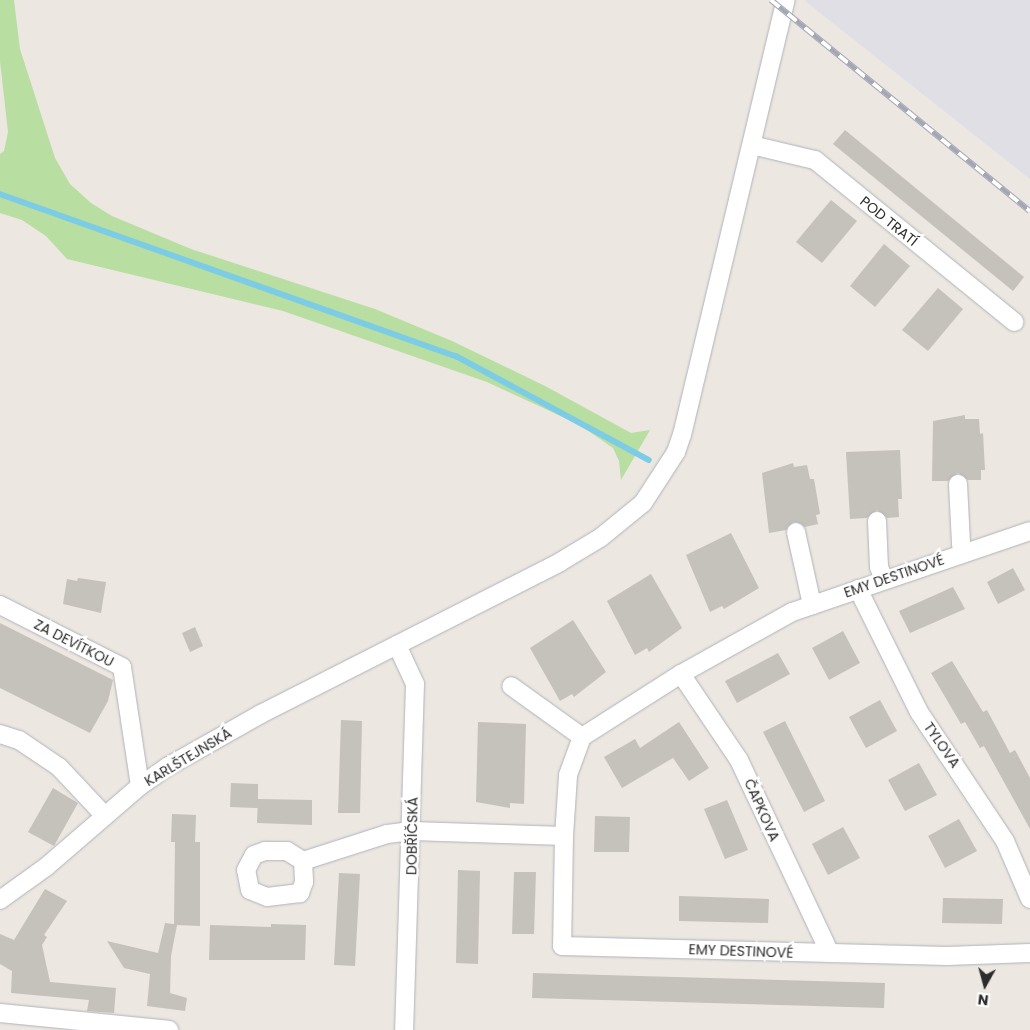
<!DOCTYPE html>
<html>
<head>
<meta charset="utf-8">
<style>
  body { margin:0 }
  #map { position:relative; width:1030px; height:1030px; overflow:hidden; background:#ece7e0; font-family:Poppins,sans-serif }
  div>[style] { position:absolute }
  .industrial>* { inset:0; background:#e1dfe6 }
  .green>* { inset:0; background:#b8dea1 }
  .stream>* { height:5.5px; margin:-2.75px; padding:0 2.75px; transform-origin:2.75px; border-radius:2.75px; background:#7ccce5 }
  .building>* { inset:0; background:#c5c1bb }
  .roads { filter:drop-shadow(0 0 1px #b0b2bb) drop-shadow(0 0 1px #b0b2bb) }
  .minor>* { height:18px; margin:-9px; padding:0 9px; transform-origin:9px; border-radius:9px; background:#fff }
  .rail>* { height:5.5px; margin-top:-2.75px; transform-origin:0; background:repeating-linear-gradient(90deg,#fff 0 11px,#a3a6b5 0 22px); box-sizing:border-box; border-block:1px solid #a3a6b5 }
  span { translate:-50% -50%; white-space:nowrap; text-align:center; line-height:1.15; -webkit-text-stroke:5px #fff; paint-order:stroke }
  .street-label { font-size:14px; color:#2c2c2c }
  .north { position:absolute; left:960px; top:960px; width:50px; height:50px; -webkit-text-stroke:4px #fff; paint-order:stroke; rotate:187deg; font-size:14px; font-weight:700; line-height:20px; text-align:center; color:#2c2c2c }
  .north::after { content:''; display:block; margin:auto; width:18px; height:22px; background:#2c2c2c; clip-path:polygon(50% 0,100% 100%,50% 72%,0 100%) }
</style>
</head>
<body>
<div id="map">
  <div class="industrial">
    <i style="clip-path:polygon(806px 0,1030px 0,1030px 179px,805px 1px)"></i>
  </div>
  <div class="green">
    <i style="clip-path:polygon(0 0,14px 0,20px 49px,55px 158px,70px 184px,91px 203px,112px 216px,191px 249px,375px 309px,452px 341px,547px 387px,631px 433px,650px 430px,621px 480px,619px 461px,613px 448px,580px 425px,487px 382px,283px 311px,67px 259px,46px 236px,22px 220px,0 213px,0 154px,4px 151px,8px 132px,0 61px)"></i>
  </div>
  <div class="stream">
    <i style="left:0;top:194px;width:484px;rotate:19.6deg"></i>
    <i style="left:456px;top:356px;width:219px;rotate:28.3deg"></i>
  </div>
  <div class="building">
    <i style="clip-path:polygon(845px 130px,1024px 277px,1013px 291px,833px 144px)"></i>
    <i style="clip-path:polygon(831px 200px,857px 221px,822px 263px,796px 242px)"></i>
    <i style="clip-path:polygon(884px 244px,910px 266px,875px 307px,850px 286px)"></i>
    <i style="clip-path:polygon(938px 288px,963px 309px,928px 351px,902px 330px)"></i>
    <i style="clip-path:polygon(965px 415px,965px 419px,979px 419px,980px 434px,983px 433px,985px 470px,981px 470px,981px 480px,968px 480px,958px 473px,948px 481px,932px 481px,933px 421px)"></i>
    <i style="clip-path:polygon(900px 450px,902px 499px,898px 499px,899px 517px,887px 518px,877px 510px,867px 518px,850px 519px,846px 452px)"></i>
    <i style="clip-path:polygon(793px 463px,794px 467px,807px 465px,810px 479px,814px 479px,820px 514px,816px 515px,818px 524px,805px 527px,794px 522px,786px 530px,769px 533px,762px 473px)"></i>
    <i style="clip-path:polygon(731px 533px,759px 588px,724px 609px,722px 606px,710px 612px,686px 555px)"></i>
    <i style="clip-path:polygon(1013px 568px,1025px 590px,998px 604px,987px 582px)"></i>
    <i style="clip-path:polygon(651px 574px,682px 628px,649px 652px,647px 648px,635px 655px,607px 601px)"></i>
    <i style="clip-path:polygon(78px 578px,106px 582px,101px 613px,63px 604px,67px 579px,77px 581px)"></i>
    <i style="clip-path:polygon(953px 587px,965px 609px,910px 633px,899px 611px)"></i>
    <i style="clip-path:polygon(573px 620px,606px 672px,574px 697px,572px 694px,560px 701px,530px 648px)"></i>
    <i style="clip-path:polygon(0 623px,113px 680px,108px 701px,90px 733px,0 688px)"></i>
    <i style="clip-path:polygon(195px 627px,203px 646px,190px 652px,182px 633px)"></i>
    <i style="clip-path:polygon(843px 631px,860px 663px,829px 680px,812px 648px)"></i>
    <i style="clip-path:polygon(778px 653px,790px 674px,737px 703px,725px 681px)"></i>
    <i style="clip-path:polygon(952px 661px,983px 712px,987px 710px,1010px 753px,1015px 750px,1030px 778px,1030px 829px,984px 746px,980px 748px,965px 722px,961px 724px,931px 673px)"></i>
    <i style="clip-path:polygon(880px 700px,897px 731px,866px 748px,849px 717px)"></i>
    <i style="clip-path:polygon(341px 720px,362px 721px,360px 813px,338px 813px)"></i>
    <i style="clip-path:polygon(785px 721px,825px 801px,804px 812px,763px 732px)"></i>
    <i style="clip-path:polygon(478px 722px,526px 724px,524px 804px,510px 803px,510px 808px,476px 802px)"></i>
    <i style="clip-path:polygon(679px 722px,709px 768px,689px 781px,673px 758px,622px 788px,604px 757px,635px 739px,640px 748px)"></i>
    <i style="clip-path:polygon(919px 763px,937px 795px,905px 811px,888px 780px)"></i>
    <i style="clip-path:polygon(231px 783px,258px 784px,258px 808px,230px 807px)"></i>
    <i style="clip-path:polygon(53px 788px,78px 803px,54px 846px,28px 832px)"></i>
    <i style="clip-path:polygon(258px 799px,312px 800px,312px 825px,257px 823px)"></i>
    <i style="clip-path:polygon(727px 800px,748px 850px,725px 859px,704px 809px)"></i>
    <i style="clip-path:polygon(172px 814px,196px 815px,195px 842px,200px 842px,200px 926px,177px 925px,171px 956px,170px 993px,187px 998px,185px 1011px,147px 1006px,150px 974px,124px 968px,107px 941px,158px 953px,165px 923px,174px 924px,175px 842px,171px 842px)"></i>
    <i style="clip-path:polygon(595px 816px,630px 817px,629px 852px,594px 852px)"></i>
    <i style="clip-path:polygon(959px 819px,977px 851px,945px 868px,928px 836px)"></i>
    <i style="clip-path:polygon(843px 827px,860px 858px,828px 875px,812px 844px)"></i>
    <i style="clip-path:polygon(458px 870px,480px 871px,478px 964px,456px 963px)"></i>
    <i style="clip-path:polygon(514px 872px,536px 872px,534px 934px,512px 934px)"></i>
    <i style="clip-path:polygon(339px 873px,360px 874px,355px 966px,334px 965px)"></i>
    <i style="clip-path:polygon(45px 889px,67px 901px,44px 935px,47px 937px,42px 945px,50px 982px,116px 988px,114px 1013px,87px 1011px,89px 1000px,11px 993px,12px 971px,0 964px,0 934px,14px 940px)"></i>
    <i style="clip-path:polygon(679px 896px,769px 899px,768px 923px,679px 921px)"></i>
    <i style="clip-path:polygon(943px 898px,1003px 899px,1002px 924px,942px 923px)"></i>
    <i style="clip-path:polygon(271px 924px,306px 925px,305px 960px,209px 960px,210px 925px,271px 927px)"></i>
    <i style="clip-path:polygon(533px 973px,885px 983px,884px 1008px,532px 998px)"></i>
  </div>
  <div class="roads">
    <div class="minor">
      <i style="left:752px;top:145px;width:65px;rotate:13.4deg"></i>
      <i style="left:815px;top:160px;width:257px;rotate:39.1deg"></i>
      <i style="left:958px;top:484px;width:60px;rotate:87.1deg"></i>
      <i style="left:961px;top:544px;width:9px;rotate:69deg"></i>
      <i style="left:877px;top:521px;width:46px;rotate:87.5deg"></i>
      <i style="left:879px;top:567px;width:14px;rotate:69deg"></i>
      <i style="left:796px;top:532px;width:75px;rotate:77.6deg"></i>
      <i style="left:858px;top:589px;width:137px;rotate:63.6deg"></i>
      <i style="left:919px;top:712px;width:155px;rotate:56.3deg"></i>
      <i style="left:1005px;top:841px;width:63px;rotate:66.7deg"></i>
      <i style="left:0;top:605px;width:137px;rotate:26.9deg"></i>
      <i style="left:122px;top:667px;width:120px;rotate:81.4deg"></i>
      <i style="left:397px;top:645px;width:43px;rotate:65.2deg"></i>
      <i style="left:415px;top:684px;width:346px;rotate:91.8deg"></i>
      <i style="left:681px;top:674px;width:104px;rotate:56deg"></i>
      <i style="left:739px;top:760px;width:213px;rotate:64.8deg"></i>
      <i style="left:0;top:734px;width:20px;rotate:18deg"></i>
      <i style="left:19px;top:740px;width:48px;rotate:34deg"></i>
      <i style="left:59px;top:767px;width:67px;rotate:46.8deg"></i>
      <i style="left:582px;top:737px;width:117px;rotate:-32.5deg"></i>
      <i style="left:681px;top:674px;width:127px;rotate:-29.2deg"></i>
      <i style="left:792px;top:612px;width:251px;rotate:-18.8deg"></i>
      <i style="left:564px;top:836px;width:110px;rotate:91deg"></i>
      <i style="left:562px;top:946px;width:385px;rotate:1.5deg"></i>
      <i style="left:947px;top:956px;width:83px;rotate:-2.1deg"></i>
      <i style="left:265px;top:851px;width:22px"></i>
      <i style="left:287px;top:851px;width:19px;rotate:32deg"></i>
      <i style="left:303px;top:861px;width:21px;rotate:87deg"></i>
      <i style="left:304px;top:882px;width:12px;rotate:110deg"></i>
      <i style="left:300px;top:893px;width:33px;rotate:173deg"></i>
      <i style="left:267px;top:897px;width:18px;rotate:-158deg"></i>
      <i style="left:250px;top:890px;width:20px;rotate:-101deg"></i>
      <i style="left:246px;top:870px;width:17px;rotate:-62deg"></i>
      <i style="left:254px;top:855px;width:12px;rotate:-20deg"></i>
      <i style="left:303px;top:861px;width:88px;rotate:-17.8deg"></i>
      <i style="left:387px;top:834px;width:25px;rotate:-7deg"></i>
      <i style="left:412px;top:831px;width:152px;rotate:1.9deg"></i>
      <i style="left:564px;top:836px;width:61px;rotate:-86.2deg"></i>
      <i style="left:568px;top:775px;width:40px;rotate:-69.8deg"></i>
      <i style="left:582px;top:737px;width:87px;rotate:-144.3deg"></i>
      <i style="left:0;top:900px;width:57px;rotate:-35.7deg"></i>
      <i style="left:46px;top:867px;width:124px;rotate:-40.8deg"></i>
      <i style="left:140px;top:786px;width:35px;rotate:-35deg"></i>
      <i style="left:169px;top:766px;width:106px;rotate:-29.5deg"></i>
      <i style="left:261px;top:714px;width:335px;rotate:-26.9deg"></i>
      <i style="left:560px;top:562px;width:47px;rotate:-31deg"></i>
      <i style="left:600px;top:538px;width:55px;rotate:-39.1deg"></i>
      <i style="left:643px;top:503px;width:61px;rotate:-57.1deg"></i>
      <i style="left:676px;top:452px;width:18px;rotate:-71deg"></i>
      <i style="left:682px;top:435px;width:447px;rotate:-76.6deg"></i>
      <i style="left:0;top:1013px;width:170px;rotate:5.7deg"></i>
    </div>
  </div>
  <div class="rail">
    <i style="left:771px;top:0;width:334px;rotate:39.2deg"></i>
  </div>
  <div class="street-label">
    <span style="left:889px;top:221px;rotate:39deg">POD TRATÍ</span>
    <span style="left:894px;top:576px;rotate:-19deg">EMY DESTINOVÉ</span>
    <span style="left:74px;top:643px;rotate:27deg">ZA DEVÍTKOU</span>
    <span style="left:942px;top:745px;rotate:55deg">TYLOVA</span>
    <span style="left:188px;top:757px;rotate:-31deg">KARLŠTEJNSKÁ</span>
    <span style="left:762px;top:810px;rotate:66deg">ČAPKOVA</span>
    <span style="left:412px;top:836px;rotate:-89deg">DOBŘÍČSKÁ</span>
    <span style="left:741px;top:951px;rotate:2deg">EMY DESTINOVÉ</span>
  </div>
  <div class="north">N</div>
</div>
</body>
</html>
